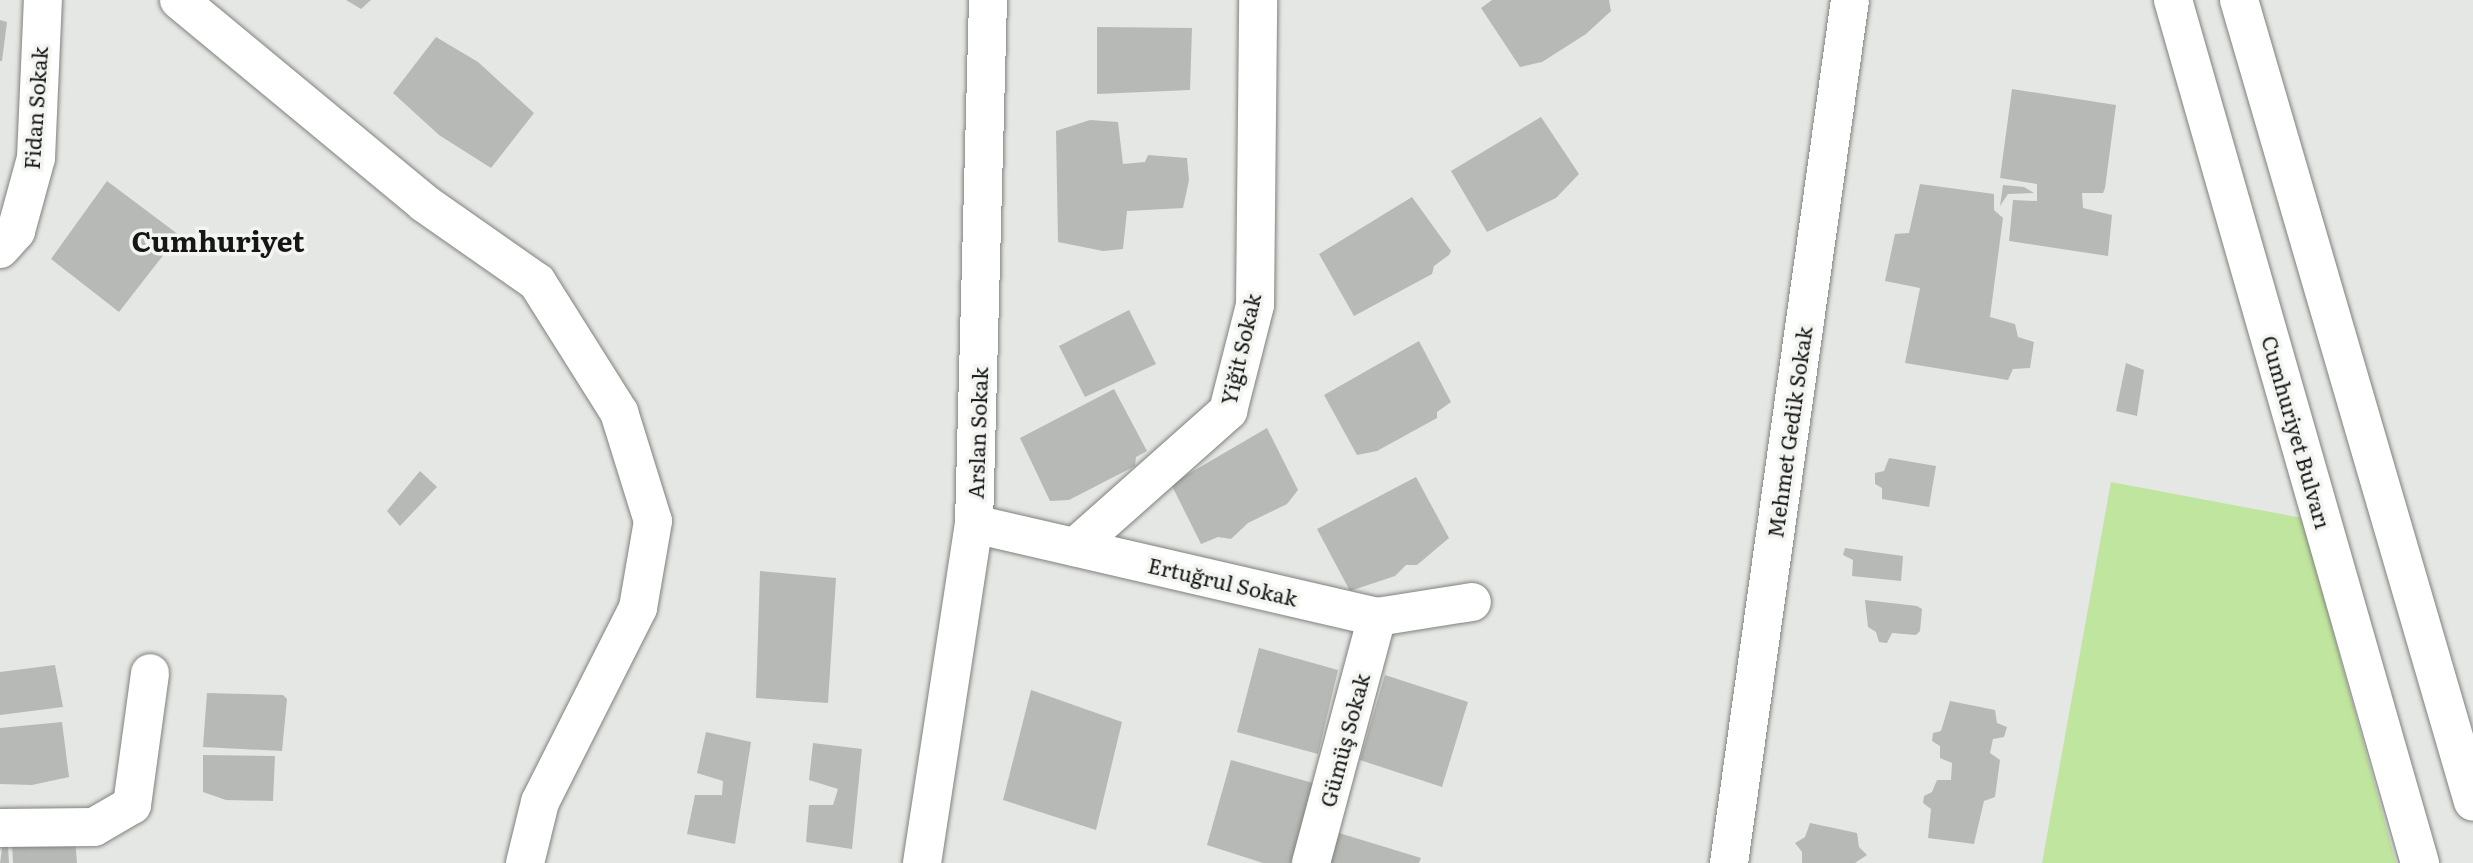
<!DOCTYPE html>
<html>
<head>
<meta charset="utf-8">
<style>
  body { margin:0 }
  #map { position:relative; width:2473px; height:863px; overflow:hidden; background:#e5e7e4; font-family:Literata,serif }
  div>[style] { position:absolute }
  .green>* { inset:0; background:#c0e59e }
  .building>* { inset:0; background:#b7b9b6 }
  .roads { filter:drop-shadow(0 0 2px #80827f) drop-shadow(0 0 2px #80827f) }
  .minor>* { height:38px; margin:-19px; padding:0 19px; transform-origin:19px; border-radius:19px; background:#fff }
  .major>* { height:38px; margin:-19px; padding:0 19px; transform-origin:19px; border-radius:19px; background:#fff }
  span { translate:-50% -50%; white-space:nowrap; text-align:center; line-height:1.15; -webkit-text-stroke:7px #f3f5f1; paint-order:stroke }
  .street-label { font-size:21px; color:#151615 }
  .district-label { font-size:28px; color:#151615; font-weight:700 }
</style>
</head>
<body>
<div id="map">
  <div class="green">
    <i style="clip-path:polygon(2111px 482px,2302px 518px,2396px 863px,2042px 863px)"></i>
  </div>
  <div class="building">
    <i style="clip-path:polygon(346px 0,371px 0,361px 9px)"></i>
    <i style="clip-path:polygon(1492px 0,1609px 0,1611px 11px,1586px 34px,1542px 62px,1520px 67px,1481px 8px)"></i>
    <i style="clip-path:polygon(0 20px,7px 22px,2px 61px,0 61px)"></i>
    <i style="clip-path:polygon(1097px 27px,1192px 28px,1190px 90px,1097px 94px)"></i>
    <i style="clip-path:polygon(436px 37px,478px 62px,534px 113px,491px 168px,439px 135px,393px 93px)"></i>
    <i style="clip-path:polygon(2012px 89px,2116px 105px,2105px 188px,2103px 193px,2082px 193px,2083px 208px,2112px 215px,2108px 256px,2009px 241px,2013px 200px,2037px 201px,2037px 184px,2000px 178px)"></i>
    <i style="clip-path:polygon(1541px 117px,1579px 174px,1556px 198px,1487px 232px,1451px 171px)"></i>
    <i style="clip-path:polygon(1090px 120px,1118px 122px,1123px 164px,1145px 162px,1148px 155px,1187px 158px,1189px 180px,1183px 208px,1127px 211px,1123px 249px,1103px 251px,1058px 242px,1056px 131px)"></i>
    <i style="clip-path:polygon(107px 181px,179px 235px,119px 312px,51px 259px)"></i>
    <i style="clip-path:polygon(1920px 184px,1994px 194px,1994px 210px,2003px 218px,1990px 317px,2015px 324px,2018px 337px,2034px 342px,2030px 368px,2013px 369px,2008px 380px,1905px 363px,1920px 288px,1885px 281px,1895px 234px,1909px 233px)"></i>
    <i style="clip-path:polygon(2003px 185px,2024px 187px,2034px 193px,2008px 194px,2000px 206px)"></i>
    <i style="clip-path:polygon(1412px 197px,1451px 251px,1449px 255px,1434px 266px,1432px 274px,1354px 316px,1319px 254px)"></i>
    <i style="clip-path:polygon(1129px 310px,1156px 364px,1085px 397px,1059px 346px)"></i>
    <i style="clip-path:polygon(1419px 341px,1451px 402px,1437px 412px,1437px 418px,1377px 451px,1357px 455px,1324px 395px)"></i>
    <i style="clip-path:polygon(2126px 363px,2144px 370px,2137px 416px,2116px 411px)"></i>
    <i style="clip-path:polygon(1114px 389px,1147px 451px,1136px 457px,1135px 466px,1069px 500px,1050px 501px,1020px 438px)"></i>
    <i style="clip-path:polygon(1267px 428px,1298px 490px,1287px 504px,1248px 523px,1231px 539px,1218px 537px,1201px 544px,1171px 484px)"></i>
    <i style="clip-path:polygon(1889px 458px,1936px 466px,1929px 507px,1882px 499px,1882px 488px,1875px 484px,1875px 473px,1884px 471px)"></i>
    <i style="clip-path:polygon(420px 471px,437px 487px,400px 526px,387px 511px)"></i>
    <i style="clip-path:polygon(1416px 477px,1449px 538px,1417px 565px,1406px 565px,1395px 576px,1350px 591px,1317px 529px)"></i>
    <i style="clip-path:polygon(1845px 548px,1903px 556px,1901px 581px,1852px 576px,1853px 560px,1843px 555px)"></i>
    <i style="clip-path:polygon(760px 571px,836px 578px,828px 703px,756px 698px)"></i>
    <i style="clip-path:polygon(1865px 600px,1917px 606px,1922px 609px,1920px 631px,1916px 635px,1892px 633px,1887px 643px,1879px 642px,1876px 632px,1868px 627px)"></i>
    <i style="clip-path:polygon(1259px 648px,1338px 670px,1318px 754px,1237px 732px)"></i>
    <i style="clip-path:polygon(55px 665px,63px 707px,0 715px,0 672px)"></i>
    <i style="clip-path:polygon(1385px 675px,1468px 702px,1442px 787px,1360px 760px)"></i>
    <i style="clip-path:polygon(1031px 690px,1122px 722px,1096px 830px,1003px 800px)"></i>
    <i style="clip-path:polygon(207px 693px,283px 695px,287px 699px,282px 751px,203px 747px)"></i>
    <i style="clip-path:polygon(1950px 701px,1995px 710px,1997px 723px,2007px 727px,2004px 737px,1993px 739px,1990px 753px,2000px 760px,1995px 797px,1984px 801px,1974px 844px,1928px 838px,1931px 809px,1923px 803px,1924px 796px,1932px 792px,1937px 780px,1951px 780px,1952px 763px,1940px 758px,1940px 746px,1932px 741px,1933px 733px,1941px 731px)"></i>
    <i style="clip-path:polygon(62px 722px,69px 777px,32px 785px,0 784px,0 728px)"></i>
    <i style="clip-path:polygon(706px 732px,751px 742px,735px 844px,687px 834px,695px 795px,722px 795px,723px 781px,697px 773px)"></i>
    <i style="clip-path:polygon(813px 743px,862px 749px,852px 849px,806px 842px,809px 805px,833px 805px,838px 789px,809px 780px)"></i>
    <i style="clip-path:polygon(203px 755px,275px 756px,273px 801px,226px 800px,203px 792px)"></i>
    <i style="clip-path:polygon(1231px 760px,1313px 783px,1292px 863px,1263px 863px,1207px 845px)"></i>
    <i style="clip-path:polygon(1810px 823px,1857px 833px,1859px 847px,1867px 855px,1855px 863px,1802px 863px,1802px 852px,1795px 843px,1805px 837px)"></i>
    <i style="clip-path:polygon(1339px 833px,1421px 858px,1419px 863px,1330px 863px)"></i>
    <i style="clip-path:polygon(75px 839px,77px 863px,13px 863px,12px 843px)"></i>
    <i style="clip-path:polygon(3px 842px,8px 847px,9px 863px,0 863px)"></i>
  </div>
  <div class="roads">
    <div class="minor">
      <i style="left:179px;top:0;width:318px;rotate:39.6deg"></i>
      <i style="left:424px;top:203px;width:138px;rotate:35deg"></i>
      <i style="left:537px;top:282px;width:154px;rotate:57.8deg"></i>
      <i style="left:619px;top:412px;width:114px;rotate:72.7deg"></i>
      <i style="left:653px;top:521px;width:88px;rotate:99.8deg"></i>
      <i style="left:638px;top:608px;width:217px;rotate:116.8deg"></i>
      <i style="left:540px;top:802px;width:63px;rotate:103.8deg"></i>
      <i style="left:0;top:249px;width:24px;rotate:-48deg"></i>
      <i style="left:16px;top:231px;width:76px;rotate:-74.7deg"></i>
      <i style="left:36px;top:158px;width:158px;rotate:-87.5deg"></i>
      <i style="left:974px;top:524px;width:414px;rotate:13deg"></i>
      <i style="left:1377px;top:617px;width:96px;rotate:-9deg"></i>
      <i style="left:1075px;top:547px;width:205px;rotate:-41.6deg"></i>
      <i style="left:1228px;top:411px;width:109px;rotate:-75.7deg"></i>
      <i style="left:1255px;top:305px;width:305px;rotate:-89.4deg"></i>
      <i style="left:0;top:828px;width:94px;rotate:-0.6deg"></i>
      <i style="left:94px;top:827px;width:44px;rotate:-30.1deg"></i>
      <i style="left:132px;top:805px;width:133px;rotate:-82.2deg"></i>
      <i style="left:922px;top:863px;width:343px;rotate:-81.3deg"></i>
      <i style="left:974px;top:524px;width:524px;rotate:-88.47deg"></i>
      <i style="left:1311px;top:863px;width:255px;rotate:-75deg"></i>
      <i style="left:1729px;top:863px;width:871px;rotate:-82.02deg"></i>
    </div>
    <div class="major">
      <i style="left:2173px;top:0;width:898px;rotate:74.03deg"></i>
      <i style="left:2239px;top:0;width:835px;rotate:73.73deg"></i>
    </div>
  </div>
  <div class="street-label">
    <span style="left:35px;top:108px;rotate:-86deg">Fidan Sokak</span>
    <span style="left:1240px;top:349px;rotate:-77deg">Yiğit Sokak</span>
    <span style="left:1789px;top:432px;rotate:-82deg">Mehmet Gedik Sokak</span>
    <span style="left:2297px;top:432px;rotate:74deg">Cumhuriyet Bulvarı</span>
    <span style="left:977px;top:433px;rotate:-88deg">Arslan Sokak</span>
    <span style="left:1223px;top:581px;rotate:13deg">Ertuğrul Sokak</span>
    <span style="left:1344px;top:740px;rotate:-75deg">Gümüş Sokak</span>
  </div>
  <div class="district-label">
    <span style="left:218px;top:240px">Cumhuriyet</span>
  </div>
</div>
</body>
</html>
